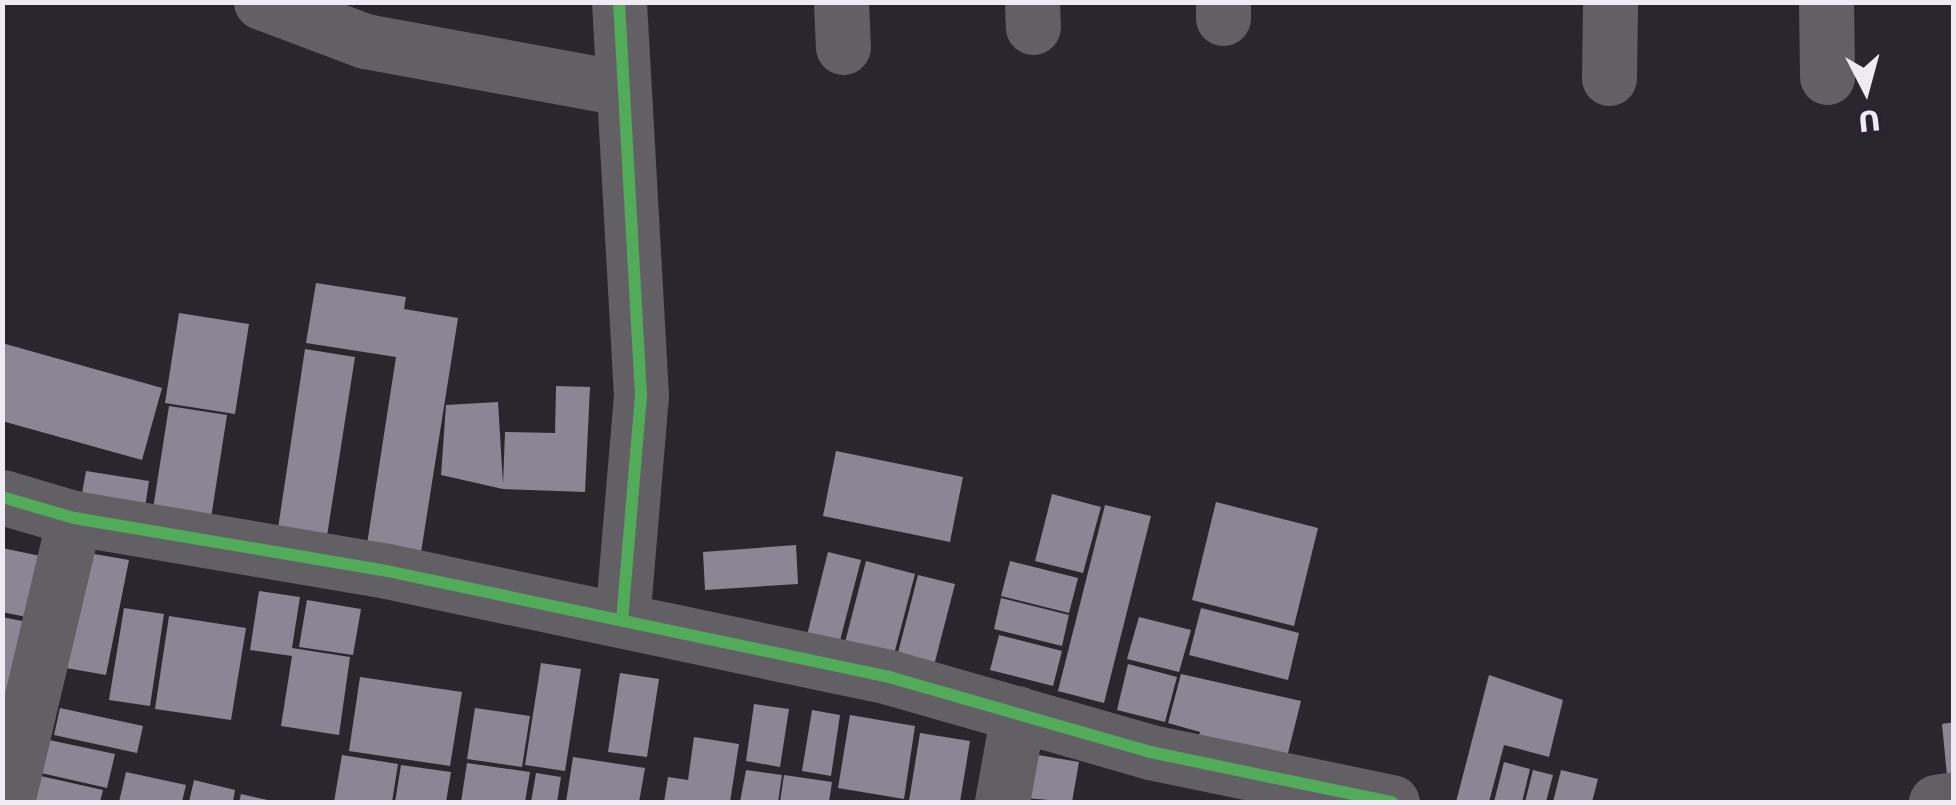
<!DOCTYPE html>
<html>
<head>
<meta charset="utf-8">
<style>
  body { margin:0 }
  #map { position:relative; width:1956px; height:805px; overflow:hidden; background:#2a262e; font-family:"DejaVu Sans",sans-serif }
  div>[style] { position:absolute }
  .building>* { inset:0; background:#8c8593 }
  .minor>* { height:55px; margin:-27.5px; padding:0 27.5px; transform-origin:27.5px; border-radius:27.5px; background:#636065 }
  .cycleway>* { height:12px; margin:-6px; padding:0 6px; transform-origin:6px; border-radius:6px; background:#51ab58 }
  span { translate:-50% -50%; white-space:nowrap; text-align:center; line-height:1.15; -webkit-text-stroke:10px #2a2231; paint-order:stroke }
  .frame { position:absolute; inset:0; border:5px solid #efeaf4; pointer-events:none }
  .north { position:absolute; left:1816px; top:40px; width:100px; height:100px; -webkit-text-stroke:8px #2a2231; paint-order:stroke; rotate:174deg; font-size:28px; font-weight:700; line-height:40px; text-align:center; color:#efeaf4 }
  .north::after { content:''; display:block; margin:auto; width:35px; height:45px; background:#efeaf4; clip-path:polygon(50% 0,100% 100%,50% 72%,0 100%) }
</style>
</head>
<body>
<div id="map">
  <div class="building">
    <i style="clip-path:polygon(316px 283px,406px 297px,404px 309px,458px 318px,419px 565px,365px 557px,396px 357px,306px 343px)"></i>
    <i style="clip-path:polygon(179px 313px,249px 324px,235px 414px,165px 403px)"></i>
    <i style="clip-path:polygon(2px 343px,162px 388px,142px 460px,2px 421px)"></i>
    <i style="clip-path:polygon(305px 349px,355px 357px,326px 542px,277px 535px)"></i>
    <i style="clip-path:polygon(556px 386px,590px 387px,585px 492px,503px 489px,441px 475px,446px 405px,498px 402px,503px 484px,505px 432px,555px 433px)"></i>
    <i style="clip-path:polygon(169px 406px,227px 415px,211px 518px,153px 509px)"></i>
    <i style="clip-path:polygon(836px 451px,963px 477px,950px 542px,823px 516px)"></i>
    <i style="clip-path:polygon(86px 471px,149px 481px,143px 520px,79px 510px)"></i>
    <i style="clip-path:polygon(1052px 494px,1101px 507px,1083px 573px,1035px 561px)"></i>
    <i style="clip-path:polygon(1216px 502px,1318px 528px,1294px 626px,1192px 600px)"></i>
    <i style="clip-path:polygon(1105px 505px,1151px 516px,1104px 703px,1058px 691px)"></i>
    <i style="clip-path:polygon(796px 545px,798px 584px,705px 590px,703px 552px)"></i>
    <i style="clip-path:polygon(2px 548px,50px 558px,36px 619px,2px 612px)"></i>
    <i style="clip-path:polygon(71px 550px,129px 560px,106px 675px,49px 665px)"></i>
    <i style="clip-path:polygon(828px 552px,861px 560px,837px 652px,805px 643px)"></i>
    <i style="clip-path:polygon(866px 561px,915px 574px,891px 666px,842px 654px)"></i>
    <i style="clip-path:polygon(1010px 561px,1078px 578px,1069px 613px,1001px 596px)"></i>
    <i style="clip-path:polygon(918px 575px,955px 584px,930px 681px,893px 672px)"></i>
    <i style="clip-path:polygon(259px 591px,300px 597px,292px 648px,350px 657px,339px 735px,281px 726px,292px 656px,250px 650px)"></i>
    <i style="clip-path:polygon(1001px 598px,1069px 615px,1062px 646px,994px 629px)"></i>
    <i style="clip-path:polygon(307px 600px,361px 609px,353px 655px,299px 647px)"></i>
    <i style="clip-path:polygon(124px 608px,164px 614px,150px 706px,109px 700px)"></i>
    <i style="clip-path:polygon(1201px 608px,1299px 633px,1288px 680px,1189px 655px)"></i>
    <i style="clip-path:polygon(169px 616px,246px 628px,231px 720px,155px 709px)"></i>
    <i style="clip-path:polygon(2px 617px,37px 624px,2px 703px)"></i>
    <i style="clip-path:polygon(1139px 617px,1191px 630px,1179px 672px,1127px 659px)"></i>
    <i style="clip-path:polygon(999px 635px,1062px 651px,1053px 686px,990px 670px)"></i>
    <i style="clip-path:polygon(541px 663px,581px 669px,565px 771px,525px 765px)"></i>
    <i style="clip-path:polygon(1128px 664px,1177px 677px,1165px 722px,1117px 710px)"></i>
    <i style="clip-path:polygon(620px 673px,659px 679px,647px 757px,608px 752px)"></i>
    <i style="clip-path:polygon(1181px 674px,1301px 701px,1286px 761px,1198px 739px,1200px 732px,1168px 723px)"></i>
    <i style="clip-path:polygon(1489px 675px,1563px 700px,1549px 757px,1504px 745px,1489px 802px,1456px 802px)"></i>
    <i style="clip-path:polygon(360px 677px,462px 692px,450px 766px,349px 751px)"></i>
    <i style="clip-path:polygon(754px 704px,789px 709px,780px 767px,746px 761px)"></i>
    <i style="clip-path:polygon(60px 708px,143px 726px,137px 753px,54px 735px)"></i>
    <i style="clip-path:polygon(475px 708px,530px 716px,522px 767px,467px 759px)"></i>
    <i style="clip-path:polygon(812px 710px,840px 715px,831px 776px,802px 771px)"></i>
    <i style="clip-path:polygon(850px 715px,915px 726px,904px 799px,838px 788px)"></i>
    <i style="clip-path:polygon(1954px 722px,1954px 786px,1948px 786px,1942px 724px)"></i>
    <i style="clip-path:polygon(920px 733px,970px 741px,960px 802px,909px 801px)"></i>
    <i style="clip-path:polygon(35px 737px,115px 754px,107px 788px,28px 770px)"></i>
    <i style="clip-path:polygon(694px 737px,739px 744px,730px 802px,664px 802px,668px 777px,688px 780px)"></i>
    <i style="clip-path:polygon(1032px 754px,1079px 762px,1072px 802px,1025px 798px)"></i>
    <i style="clip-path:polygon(342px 755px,398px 764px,392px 802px,334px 802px)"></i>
    <i style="clip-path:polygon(573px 757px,645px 768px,639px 802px,566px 802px)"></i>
    <i style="clip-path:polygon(1504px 762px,1530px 769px,1522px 802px,1494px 802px)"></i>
    <i style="clip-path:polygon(467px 763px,530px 772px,525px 802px,461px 802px)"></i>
    <i style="clip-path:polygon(401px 765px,451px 772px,446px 802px,395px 802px)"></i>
    <i style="clip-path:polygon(746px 770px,782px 775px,778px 802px,740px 802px)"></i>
    <i style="clip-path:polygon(1533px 770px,1553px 775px,1546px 802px,1525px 802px)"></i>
    <i style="clip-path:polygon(1561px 770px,1598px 779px,1592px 802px,1553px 802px)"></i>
    <i style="clip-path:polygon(23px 772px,103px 790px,100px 802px,16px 802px)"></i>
    <i style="clip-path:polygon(126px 772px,186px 785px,182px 802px,119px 802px)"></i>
    <i style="clip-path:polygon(536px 773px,561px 777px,557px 802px,531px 802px)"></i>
    <i style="clip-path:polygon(784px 775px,832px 782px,829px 802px,780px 802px)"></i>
    <i style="clip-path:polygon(194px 780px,235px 790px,233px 802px,189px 802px)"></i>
    <i style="clip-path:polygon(241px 794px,272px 801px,272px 802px,239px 802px)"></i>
  </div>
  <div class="minor">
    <i style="left:261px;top:2px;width:111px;rotate:20.6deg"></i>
    <i style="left:365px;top:41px;width:260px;rotate:10.4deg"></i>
    <i style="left:619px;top:2px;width:394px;rotate:86.8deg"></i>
    <i style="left:641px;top:395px;width:225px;rotate:94.8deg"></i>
    <i style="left:841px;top:2px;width:45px;rotate:87.5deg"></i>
    <i style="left:1032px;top:2px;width:25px;rotate:88deg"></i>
    <i style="left:1826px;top:2px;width:75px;rotate:89.2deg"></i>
    <i style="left:1223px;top:18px;width:16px;rotate:-90deg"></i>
    <i style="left:1609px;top:78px;width:76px;rotate:-89.2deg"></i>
    <i style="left:2px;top:497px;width:75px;rotate:16.3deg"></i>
    <i style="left:74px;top:518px;width:317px;rotate:9.6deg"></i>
    <i style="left:387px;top:571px;width:513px;rotate:11.92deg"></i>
    <i style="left:889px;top:677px;width:272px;rotate:16deg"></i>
    <i style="left:1150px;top:752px;width:247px;rotate:11.7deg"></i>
    <i style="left:7px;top:802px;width:292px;rotate:-76.7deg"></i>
    <i style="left:1002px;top:802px;width:90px;rotate:-79.8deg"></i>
    <i style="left:1936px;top:802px;width:18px;rotate:-9deg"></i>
  </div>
  <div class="cycleway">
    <i style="left:619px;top:2px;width:394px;rotate:86.8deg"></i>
    <i style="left:641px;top:395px;width:225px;rotate:94.8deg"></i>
    <i style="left:2px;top:497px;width:75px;rotate:16.3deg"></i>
    <i style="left:74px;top:518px;width:317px;rotate:9.6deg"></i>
    <i style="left:387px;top:571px;width:513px;rotate:11.92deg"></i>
    <i style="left:889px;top:677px;width:272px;rotate:16deg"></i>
    <i style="left:1150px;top:752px;width:247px;rotate:11.7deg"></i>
  </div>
  <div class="frame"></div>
  <div class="north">U</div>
</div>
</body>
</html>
